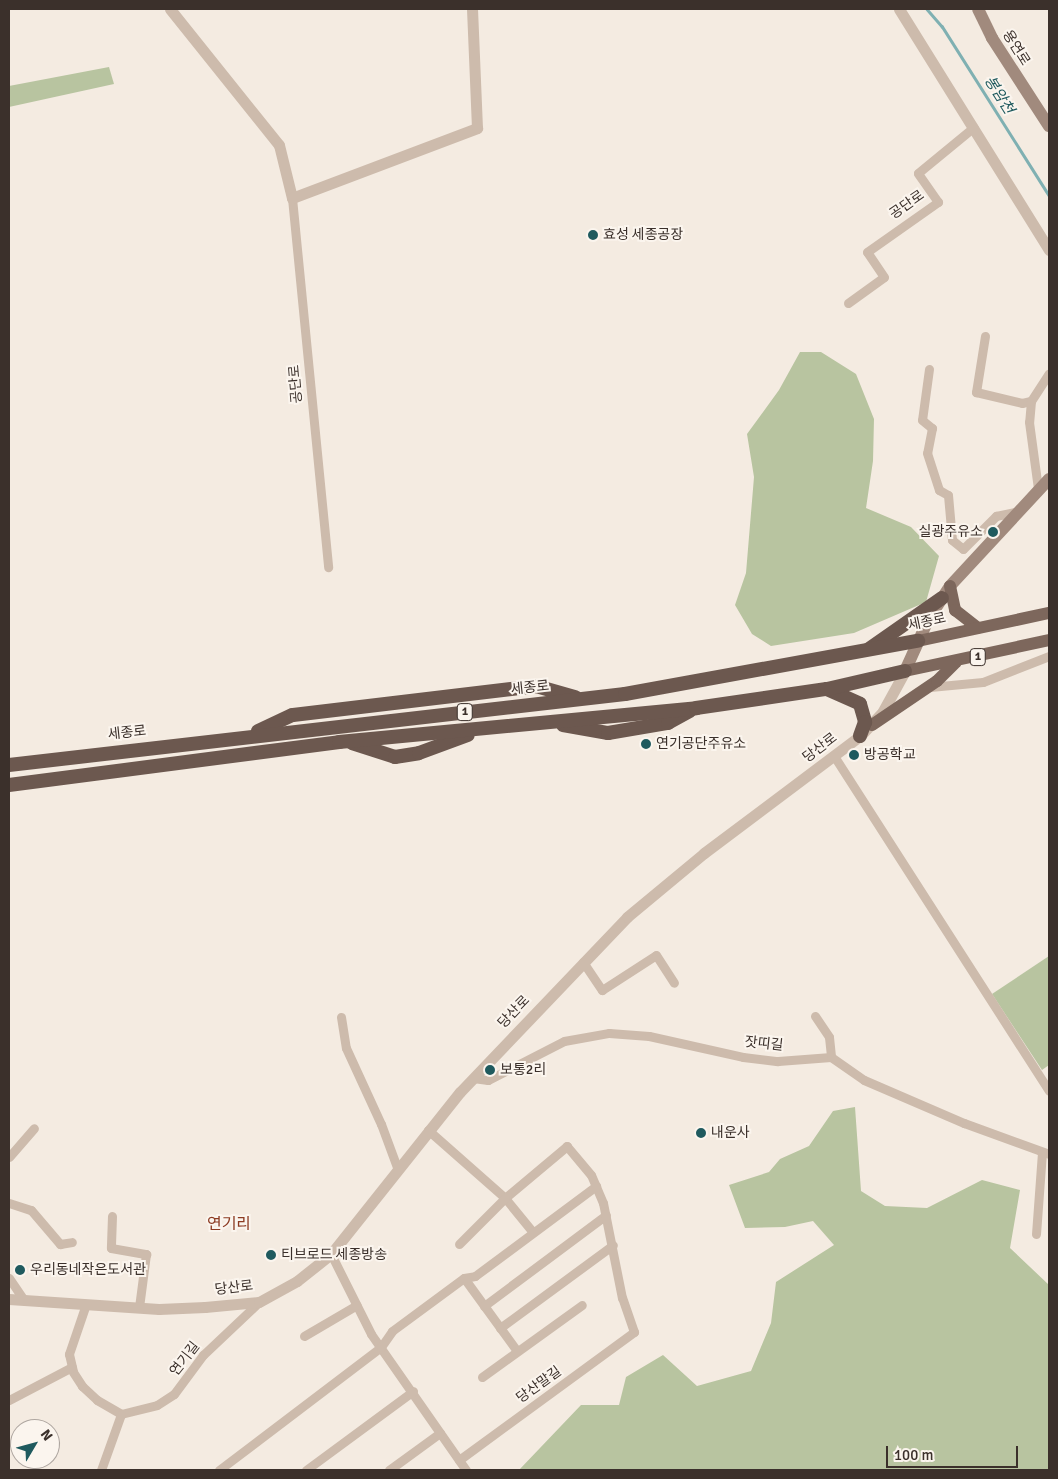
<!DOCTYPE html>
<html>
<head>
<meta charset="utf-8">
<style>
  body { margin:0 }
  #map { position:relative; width:1058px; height:1479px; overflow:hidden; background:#f4ebe1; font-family:Signika,"Noto Sans KR",sans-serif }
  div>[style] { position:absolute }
  .green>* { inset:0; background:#b8c4a0 }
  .stream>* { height:2.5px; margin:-1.25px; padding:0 1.25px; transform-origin:1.25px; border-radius:1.25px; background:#7fb0b2 }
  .minor>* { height:9px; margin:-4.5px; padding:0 4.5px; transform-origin:4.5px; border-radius:4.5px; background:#cdbbac }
  .tertiary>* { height:11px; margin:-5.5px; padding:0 5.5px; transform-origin:5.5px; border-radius:5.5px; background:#cdbbac }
  .secondary>* { height:12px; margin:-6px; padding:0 6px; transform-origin:6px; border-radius:6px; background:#a18a7d }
  .primary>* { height:12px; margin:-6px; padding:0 6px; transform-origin:6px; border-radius:6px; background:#7d675c }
  .trunk>* { height:14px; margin:-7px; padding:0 7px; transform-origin:7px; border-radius:7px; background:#6c584f }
  .dots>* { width:14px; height:14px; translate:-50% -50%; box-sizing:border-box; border:2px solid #fbf5ee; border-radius:50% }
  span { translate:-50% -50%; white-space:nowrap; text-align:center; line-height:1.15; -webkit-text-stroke:4px #fbf5ee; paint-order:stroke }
  .shield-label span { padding:1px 4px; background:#fbf5ee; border:1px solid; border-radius:4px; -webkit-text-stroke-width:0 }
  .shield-label { font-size:12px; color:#3b302b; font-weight:700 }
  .street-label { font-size:14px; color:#3b302b }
  .poi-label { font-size:14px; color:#3b302b }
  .left { translate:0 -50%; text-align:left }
  .right { translate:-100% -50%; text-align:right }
  .water-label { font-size:15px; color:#1f5a5e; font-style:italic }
  .quarter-label { font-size:16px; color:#8c3b22 }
  .frame { position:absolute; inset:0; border:10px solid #3b302b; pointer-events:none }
  .north { position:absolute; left:10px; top:1419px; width:50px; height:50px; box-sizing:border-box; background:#fbf5ee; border:1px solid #aea6a0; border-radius:50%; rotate:53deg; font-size:14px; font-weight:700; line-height:20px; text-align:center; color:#3b302b }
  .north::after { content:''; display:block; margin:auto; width:18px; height:22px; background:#1f5a5e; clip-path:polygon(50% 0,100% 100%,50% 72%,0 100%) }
  .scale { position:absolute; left:886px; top:1446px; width:132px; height:22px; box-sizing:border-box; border:2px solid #3b302b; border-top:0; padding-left:6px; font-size:15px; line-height:18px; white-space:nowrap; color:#3b302b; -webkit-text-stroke:4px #fbf5ee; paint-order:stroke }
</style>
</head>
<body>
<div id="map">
  <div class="green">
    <i style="clip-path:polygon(109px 67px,114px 84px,9px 107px,9px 86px)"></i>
    <i style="clip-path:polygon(800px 352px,821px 352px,856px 374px,874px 419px,873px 461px,866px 508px,911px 527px,939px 556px,926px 602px,854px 633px,771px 646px,752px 634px,735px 605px,746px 573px,754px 477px,747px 434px,779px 390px)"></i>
    <i style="clip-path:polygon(1049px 956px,1049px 1065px,1042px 1070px,992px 994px)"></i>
    <i style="clip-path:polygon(855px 1107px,861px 1191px,885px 1206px,927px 1208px,982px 1180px,1020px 1190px,1010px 1248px,1049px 1285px,1049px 1470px,519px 1470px,581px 1405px,619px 1405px,626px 1377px,663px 1355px,697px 1386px,751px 1371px,771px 1323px,776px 1282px,834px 1245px,813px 1221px,785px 1227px,745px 1228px,729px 1185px,769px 1172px,780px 1159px,809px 1146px,833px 1111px)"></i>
  </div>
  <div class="stream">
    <i style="left:927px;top:9px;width:23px;rotate:49deg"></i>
    <i style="left:942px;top:26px;width:200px;rotate:57.7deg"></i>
  </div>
  <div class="minor">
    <i style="left:292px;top:198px;width:371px;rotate:84.4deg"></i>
    <i style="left:848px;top:303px;width:44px;rotate:-35.8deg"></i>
    <i style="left:884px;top:277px;width:30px;rotate:-124deg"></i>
    <i style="left:867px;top:252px;width:87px;rotate:-35.2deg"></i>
    <i style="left:938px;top:202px;width:35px;rotate:-125deg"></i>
    <i style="left:918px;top:173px;width:72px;rotate:-39.4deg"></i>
    <i style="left:985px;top:336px;width:57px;rotate:99.1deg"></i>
    <i style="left:976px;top:392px;width:47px;rotate:13.4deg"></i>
    <i style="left:1022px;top:403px;width:9px;rotate:-13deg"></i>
    <i style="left:1031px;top:401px;width:21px;rotate:95deg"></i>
    <i style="left:1029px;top:422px;width:68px;rotate:82.3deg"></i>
    <i style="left:929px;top:369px;width:51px;rotate:97.8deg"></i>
    <i style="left:922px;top:420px;width:13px;rotate:39deg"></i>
    <i style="left:932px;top:428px;width:25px;rotate:101deg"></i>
    <i style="left:927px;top:453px;width:39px;rotate:72deg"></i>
    <i style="left:939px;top:490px;width:10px;rotate:29deg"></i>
    <i style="left:948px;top:495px;width:45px;rotate:84.9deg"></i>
    <i style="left:952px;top:540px;width:14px;rotate:39deg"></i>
    <i style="left:963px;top:549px;width:47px;rotate:-45deg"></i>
    <i style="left:996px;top:516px;width:24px;rotate:-12deg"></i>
    <i style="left:1031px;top:401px;width:33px;rotate:-57deg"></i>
    <i style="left:930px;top:687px;width:53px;rotate:-5.4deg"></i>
    <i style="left:983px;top:682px;width:71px;rotate:-21.5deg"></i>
    <i style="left:834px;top:756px;width:398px;rotate:57.3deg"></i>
    <i style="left:583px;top:962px;width:34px;rotate:56deg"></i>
    <i style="left:602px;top:990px;width:64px;rotate:-32.9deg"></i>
    <i style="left:656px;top:955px;width:33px;rotate:57deg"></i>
    <i style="left:815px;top:1016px;width:25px;rotate:56deg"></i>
    <i style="left:829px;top:1037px;width:20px;rotate:84deg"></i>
    <i style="left:341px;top:1017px;width:31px;rotate:81deg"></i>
    <i style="left:346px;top:1048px;width:84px;rotate:65.3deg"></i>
    <i style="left:381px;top:1124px;width:49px;rotate:69.7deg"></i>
    <i style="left:473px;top:1078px;width:15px;rotate:8deg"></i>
    <i style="left:488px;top:1080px;width:85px;rotate:-27.2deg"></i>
    <i style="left:564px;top:1041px;width:46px;rotate:-10.1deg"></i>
    <i style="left:609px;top:1033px;width:40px;rotate:4.3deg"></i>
    <i style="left:649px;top:1036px;width:96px;rotate:12.6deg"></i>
    <i style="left:743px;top:1057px;width:35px;rotate:7deg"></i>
    <i style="left:778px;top:1061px;width:53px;rotate:-4.3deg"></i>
    <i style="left:831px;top:1057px;width:40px;rotate:34.9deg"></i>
    <i style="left:864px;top:1080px;width:109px;rotate:23.3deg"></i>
    <i style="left:964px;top:1123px;width:90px;rotate:20deg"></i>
    <i style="left:428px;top:1130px;width:103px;rotate:41.4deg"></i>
    <i style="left:505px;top:1198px;width:43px;rotate:50.7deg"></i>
    <i style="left:9px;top:1157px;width:38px;rotate:-49deg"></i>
    <i style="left:9px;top:1203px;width:23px;rotate:18deg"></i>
    <i style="left:31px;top:1210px;width:45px;rotate:49.5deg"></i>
    <i style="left:60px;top:1244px;width:12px;rotate:-9deg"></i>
    <i style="left:112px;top:1216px;width:32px;rotate:92deg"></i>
    <i style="left:111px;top:1248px;width:36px;rotate:10deg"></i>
    <i style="left:146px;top:1254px;width:53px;rotate:97.5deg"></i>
    <i style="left:1036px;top:1234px;width:82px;rotate:-85.8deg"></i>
    <i style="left:331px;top:1254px;width:89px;rotate:63.4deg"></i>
    <i style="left:371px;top:1334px;width:166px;rotate:55.1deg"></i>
    <i style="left:9px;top:1278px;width:27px;rotate:56deg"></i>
    <i style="left:464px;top:1278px;width:90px;rotate:54deg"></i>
    <i style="left:86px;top:1304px;width:53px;rotate:108.8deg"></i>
    <i style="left:69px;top:1354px;width:18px;rotate:77deg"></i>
    <i style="left:73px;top:1372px;width:17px;rotate:57deg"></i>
    <i style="left:82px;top:1386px;width:21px;rotate:43deg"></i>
    <i style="left:97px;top:1400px;width:28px;rotate:30deg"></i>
    <i style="left:121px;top:1414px;width:37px;rotate:-14deg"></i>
    <i style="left:157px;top:1405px;width:20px;rotate:-33deg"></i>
    <i style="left:174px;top:1394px;width:49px;rotate:-53.4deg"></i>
    <i style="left:203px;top:1355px;width:77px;rotate:-43.4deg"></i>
    <i style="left:484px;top:1306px;width:152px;rotate:-36.7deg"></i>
    <i style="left:500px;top:1328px;width:140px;rotate:-36.3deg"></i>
    <i style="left:304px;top:1336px;width:61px;rotate:-30.3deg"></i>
    <i style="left:482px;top:1377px;width:123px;rotate:-35.8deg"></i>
    <i style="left:9px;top:1400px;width:71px;rotate:-27.6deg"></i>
    <i style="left:459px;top:1460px;width:217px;rotate:-36.2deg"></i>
    <i style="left:634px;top:1332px;width:36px;rotate:-109deg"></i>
    <i style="left:622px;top:1298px;width:97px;rotate:-101.3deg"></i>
    <i style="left:603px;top:1203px;width:30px;rotate:-113deg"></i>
    <i style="left:591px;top:1175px;width:38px;rotate:-130deg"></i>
    <i style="left:567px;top:1146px;width:81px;rotate:140deg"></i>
    <i style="left:505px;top:1198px;width:65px;rotate:135deg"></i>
    <i style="left:101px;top:1470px;width:59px;rotate:-70.3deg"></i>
    <i style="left:219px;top:1470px;width:203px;rotate:-37.2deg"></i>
    <i style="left:381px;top:1347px;width:19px;rotate:-55deg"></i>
    <i style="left:392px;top:1331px;width:89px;rotate:-36.4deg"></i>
    <i style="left:464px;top:1278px;width:11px;rotate:-10deg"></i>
    <i style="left:475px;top:1276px;width:151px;rotate:-36.6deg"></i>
    <i style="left:306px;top:1470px;width:133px;rotate:-36.4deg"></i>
    <i style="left:389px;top:1470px;width:63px;rotate:-36deg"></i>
  </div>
  <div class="tertiary">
    <i style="left:170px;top:9px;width:174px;rotate:51.3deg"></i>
    <i style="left:279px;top:145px;width:55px;rotate:76.2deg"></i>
    <i style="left:292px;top:198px;width:198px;rotate:-20.7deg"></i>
    <i style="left:477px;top:128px;width:119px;rotate:-92.4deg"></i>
    <i style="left:899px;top:9px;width:284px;rotate:58.1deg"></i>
    <i style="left:9px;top:1299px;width:150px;rotate:3.8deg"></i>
    <i style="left:159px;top:1309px;width:46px;rotate:-2.5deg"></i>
    <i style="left:205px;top:1307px;width:54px;rotate:-5.3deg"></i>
    <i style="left:259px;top:1302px;width:43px;rotate:-28.9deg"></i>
    <i style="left:297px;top:1281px;width:43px;rotate:-38.5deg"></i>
    <i style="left:331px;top:1254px;width:207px;rotate:-51.5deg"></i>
    <i style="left:460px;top:1092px;width:242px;rotate:-46.3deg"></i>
    <i style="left:627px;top:917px;width:100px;rotate:-39.7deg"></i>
    <i style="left:704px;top:853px;width:195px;rotate:-36.9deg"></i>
    <i style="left:860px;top:736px;width:34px;rotate:-47deg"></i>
    <i style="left:883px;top:711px;width:46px;rotate:-61.2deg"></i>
  </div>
  <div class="secondary">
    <i style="left:978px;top:9px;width:32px;rotate:64deg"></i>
    <i style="left:992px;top:38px;width:105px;rotate:57.1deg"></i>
    <i style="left:905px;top:671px;width:56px;rotate:-65.7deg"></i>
    <i style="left:928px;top:620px;width:40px;rotate:-57.1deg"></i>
    <i style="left:950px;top:586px;width:146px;rotate:-47.2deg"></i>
  </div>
  <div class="primary">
    <i style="left:950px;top:586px;width:25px;rotate:78deg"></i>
    <i style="left:955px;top:610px;width:29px;rotate:38deg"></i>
    <i style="left:918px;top:641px;width:134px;rotate:-12.1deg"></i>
    <i style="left:905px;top:671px;width:147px;rotate:-12.1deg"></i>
    <i style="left:872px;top:725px;width:78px;rotate:-34.1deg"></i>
    <i style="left:937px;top:681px;width:27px;rotate:-45deg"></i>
  </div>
  <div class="trunk">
    <i style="left:869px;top:649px;width:89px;rotate:-34.9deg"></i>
    <i style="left:827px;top:689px;width:36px;rotate:24deg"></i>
    <i style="left:860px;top:704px;width:19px;rotate:74deg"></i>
    <i style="left:865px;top:722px;width:15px;rotate:110deg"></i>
    <i style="left:563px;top:725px;width:46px;rotate:10.1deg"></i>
    <i style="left:608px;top:733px;width:61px;rotate:-9.5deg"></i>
    <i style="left:668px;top:723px;width:25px;rotate:-29deg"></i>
    <i style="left:258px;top:731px;width:38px;rotate:-25deg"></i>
    <i style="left:293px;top:715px;width:245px;rotate:-6.8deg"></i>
    <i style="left:536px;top:686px;width:41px;rotate:15.8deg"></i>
    <i style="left:352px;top:743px;width:45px;rotate:18deg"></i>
    <i style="left:395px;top:757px;width:24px;rotate:-9deg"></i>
    <i style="left:419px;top:753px;width:52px;rotate:-20.2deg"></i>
    <i style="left:9px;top:765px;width:620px;rotate:-6.57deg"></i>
    <i style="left:625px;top:694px;width:298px;rotate:-10.3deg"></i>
    <i style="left:9px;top:785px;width:333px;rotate:-7.4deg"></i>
    <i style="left:339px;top:742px;width:359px;rotate:-5.4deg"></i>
    <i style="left:696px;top:708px;width:132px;rotate:-8.3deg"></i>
    <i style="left:827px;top:689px;width:80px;rotate:-13deg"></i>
  </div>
  <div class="dots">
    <i style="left:593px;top:235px;background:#1f5a5e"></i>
    <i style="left:993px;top:532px;background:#1f5a5e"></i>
    <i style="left:646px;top:744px;background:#1f5a5e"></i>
    <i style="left:854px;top:755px;background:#1f5a5e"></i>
    <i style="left:490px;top:1070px;background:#1f5a5e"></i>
    <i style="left:701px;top:1133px;background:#1f5a5e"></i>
    <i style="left:271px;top:1255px;background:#1f5a5e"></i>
    <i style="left:20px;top:1270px;background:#1f5a5e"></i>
  </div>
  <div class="shield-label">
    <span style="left:978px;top:657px">1</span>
    <span style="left:465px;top:712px">1</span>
  </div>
  <div class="street-label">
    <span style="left:1016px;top:48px;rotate:58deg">용연로</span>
    <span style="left:907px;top:205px;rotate:-35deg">공단로</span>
    <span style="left:296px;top:384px;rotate:-95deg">공단로</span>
    <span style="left:927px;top:622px;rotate:-12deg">세종로</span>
    <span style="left:530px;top:688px;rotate:-6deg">세종로</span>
    <span style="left:127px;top:733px;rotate:-6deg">세종로</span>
    <span style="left:820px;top:748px;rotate:-37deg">당산로</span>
    <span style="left:514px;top:1012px;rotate:-46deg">당산로</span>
    <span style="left:764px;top:1044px;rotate:6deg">잣띠길</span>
    <span style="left:234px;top:1288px;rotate:-7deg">당산로</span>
    <span style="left:185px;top:1359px;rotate:-52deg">연기길</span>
    <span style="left:539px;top:1385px;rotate:-36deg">당산말길</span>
  </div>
  <div class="poi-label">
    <span class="left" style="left:603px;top:235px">효성 세종공장</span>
    <span class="right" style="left:983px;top:532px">실광주유소</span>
    <span class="left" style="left:656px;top:744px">연기공단주유소</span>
    <span class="left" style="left:864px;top:755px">방공학교</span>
    <span class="left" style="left:500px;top:1070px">보통2리</span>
    <span class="left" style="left:711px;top:1133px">내운사</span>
    <span class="left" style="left:281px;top:1255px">티브로드 세종방송</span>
    <span class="left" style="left:30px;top:1270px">우리동네작은도서관</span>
  </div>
  <div class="water-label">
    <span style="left:999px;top:95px;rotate:58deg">봉암천</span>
  </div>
  <div class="quarter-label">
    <span style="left:229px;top:1224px">연기리</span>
  </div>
  <div class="frame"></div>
  <div class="north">N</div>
  <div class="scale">100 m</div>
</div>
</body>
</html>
